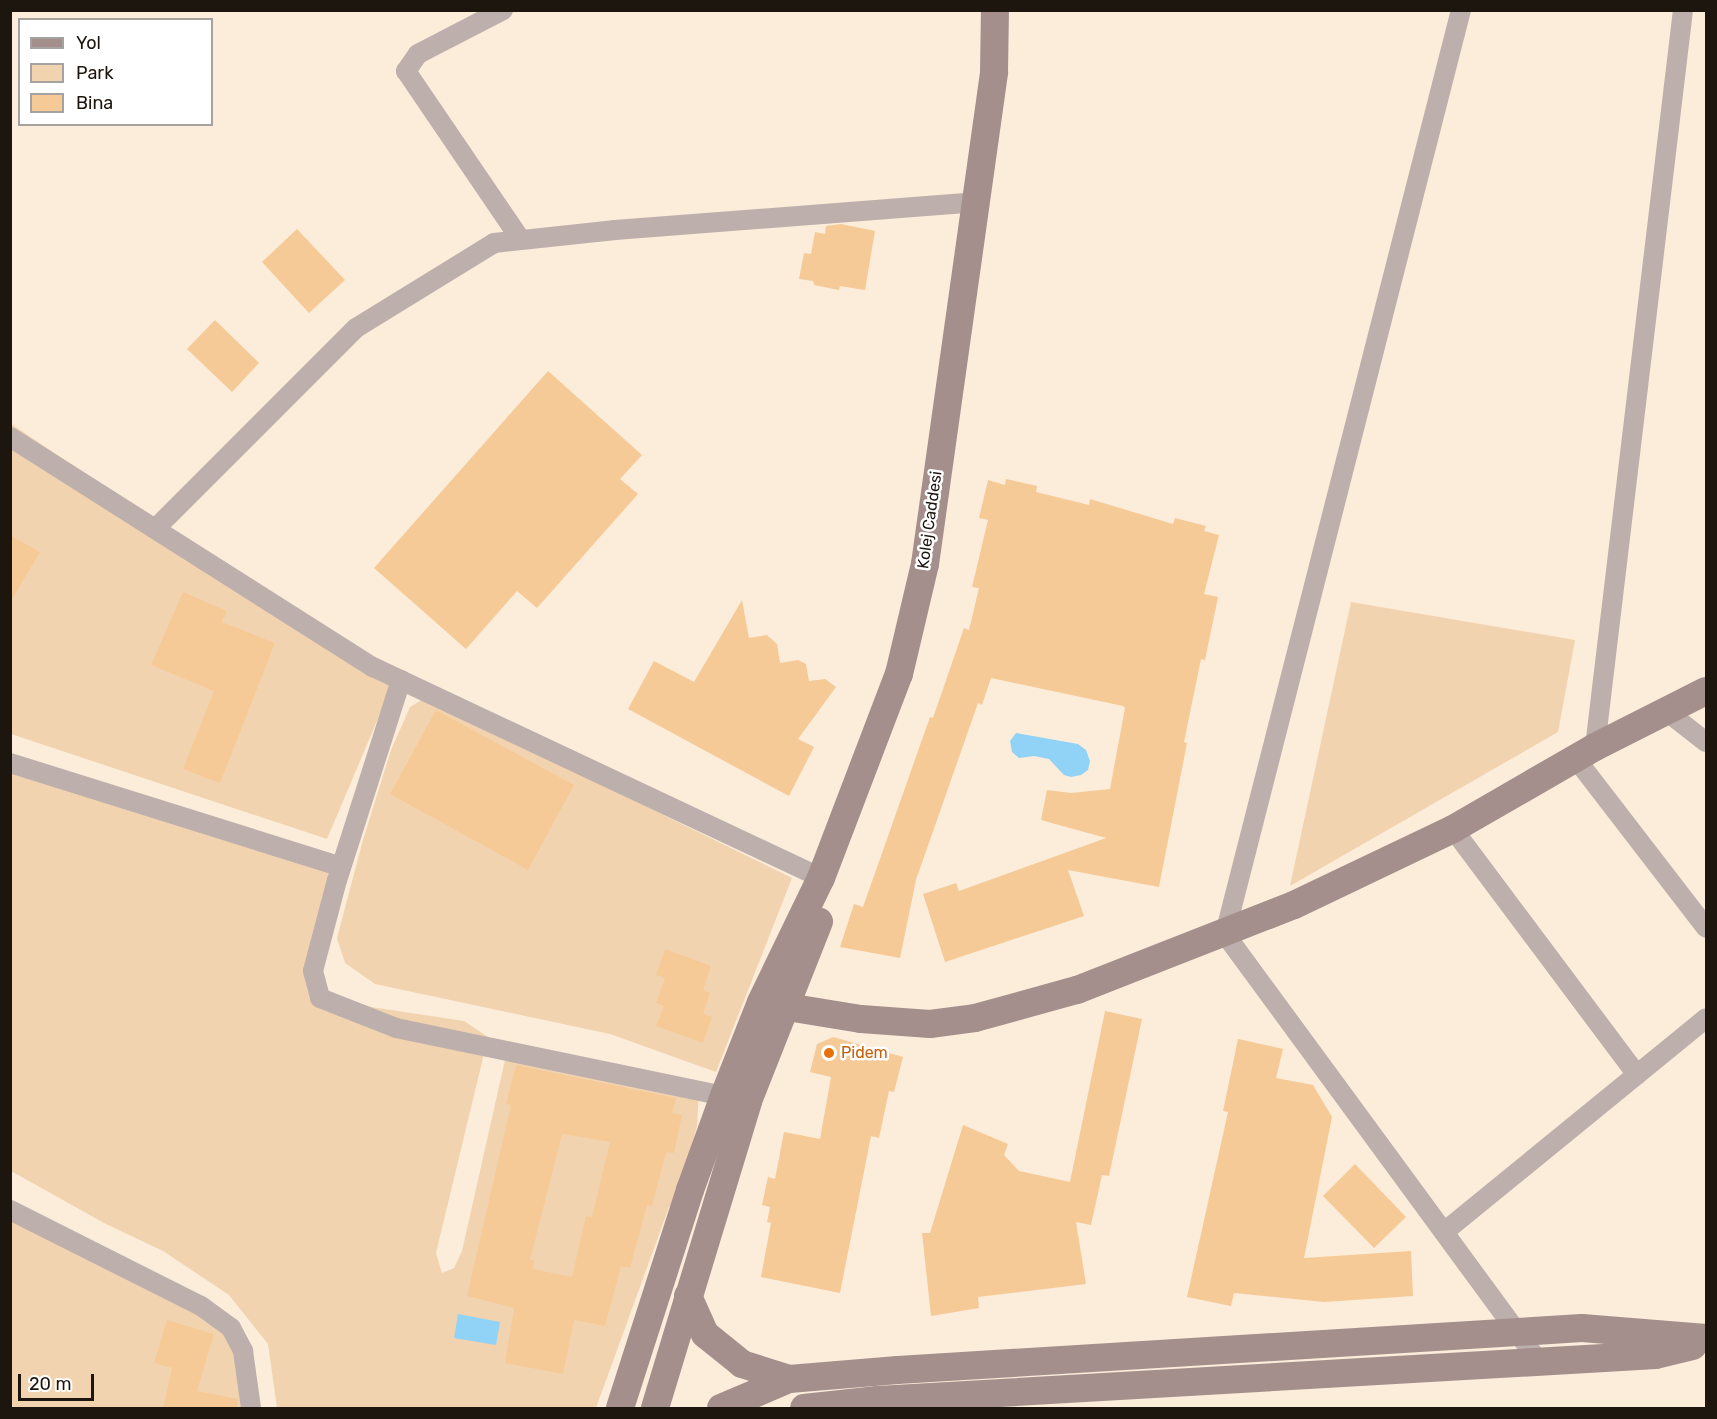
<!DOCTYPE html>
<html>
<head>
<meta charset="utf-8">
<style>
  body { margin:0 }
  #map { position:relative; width:1717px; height:1419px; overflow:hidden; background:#fcecda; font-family:Rubik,sans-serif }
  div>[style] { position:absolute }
  .green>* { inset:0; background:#f2d3b0 }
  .water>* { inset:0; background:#91d3f6 }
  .building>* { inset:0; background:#f6ca97 }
  .street>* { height:20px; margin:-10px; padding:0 10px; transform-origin:10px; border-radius:10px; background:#bdafac }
  .secondary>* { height:28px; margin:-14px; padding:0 14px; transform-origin:14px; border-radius:14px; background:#a48f8c }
  .dots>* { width:16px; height:16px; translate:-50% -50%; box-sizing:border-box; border:3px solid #fff; border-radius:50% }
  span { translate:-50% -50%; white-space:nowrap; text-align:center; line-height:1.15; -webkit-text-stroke:5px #fff; paint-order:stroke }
  .street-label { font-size:16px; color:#1d160e }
  .food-label { font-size:16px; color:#c56008 }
  .left { translate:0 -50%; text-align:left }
  .frame { position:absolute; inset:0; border:12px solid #1d160e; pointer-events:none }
  .legend { position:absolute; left:18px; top:18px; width:195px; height:108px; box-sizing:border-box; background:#fff; border:2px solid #a5a29f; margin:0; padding:8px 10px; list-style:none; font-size:18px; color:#1d160e }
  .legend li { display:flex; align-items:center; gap:12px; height:30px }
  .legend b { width:30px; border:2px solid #a5a29f }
  .scale { position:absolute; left:18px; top:1374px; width:76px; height:27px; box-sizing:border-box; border:3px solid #1d160e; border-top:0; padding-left:8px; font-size:18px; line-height:21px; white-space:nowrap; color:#1d160e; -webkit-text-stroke:4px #fff; paint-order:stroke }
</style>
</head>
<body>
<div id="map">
  <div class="green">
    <i style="clip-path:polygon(10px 423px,333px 642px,399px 669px,327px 839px,11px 734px)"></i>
    <i style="clip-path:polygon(1351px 602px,1575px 640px,1558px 732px,1290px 886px)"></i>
    <i style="clip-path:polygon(425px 698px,792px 878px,716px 1072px,610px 1034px,375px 984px,345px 963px,337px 938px,363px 840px,391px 750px,410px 707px)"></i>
    <i style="clip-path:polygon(11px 771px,329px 872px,307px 963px,328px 994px,371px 1007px,464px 1021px,488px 1037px,436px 1253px,442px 1273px,454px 1268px,462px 1251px,507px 1051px,699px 1091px,697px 1126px,676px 1203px,669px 1207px,596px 1408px,277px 1408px,268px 1344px,229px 1295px,163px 1251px,104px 1223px,11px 1171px)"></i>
    <i style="clip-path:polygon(10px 1210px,231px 1328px,251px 1408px,11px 1408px)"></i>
  </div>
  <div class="water">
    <i style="clip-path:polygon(1016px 733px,1078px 744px,1086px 750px,1090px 761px,1088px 770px,1081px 775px,1071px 777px,1064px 775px,1049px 759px,1034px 756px,1019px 758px,1012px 752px,1010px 741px)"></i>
    <i style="clip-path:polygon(458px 1314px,500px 1322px,496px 1345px,454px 1338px)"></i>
  </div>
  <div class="building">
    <i style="clip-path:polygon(841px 224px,875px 231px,865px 290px,840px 286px,839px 290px,814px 285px,813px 281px,799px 279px,804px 253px,811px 254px,815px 232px,825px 234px,826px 226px)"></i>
    <i style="clip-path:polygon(297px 229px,345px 280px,309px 313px,262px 262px)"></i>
    <i style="clip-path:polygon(215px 320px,259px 363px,232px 392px,187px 349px)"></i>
    <i style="clip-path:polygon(548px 371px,642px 455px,620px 479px,638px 494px,537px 608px,517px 591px,466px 649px,374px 568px)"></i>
    <i style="clip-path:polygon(1006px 479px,1037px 486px,1036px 492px,1089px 505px,1090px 499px,1173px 524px,1175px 518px,1206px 526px,1204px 531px,1219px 535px,1204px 594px,1218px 597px,1205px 660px,1201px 659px,1184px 742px,1187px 743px,1159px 887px,1068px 870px,1084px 916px,945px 962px,923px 894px,956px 883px,959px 891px,1106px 838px,1041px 820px,1047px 790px,1071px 793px,1110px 789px,1125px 708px,1123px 706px,991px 678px,982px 705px,978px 703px,917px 877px,917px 875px,900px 958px,840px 947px,854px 904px,863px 907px,930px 717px,933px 718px,964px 628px,969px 630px,979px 588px,972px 587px,988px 520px,979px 518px,988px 480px,1005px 485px)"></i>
    <i style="clip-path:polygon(10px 535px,40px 552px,10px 603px)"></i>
    <i style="clip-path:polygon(183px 592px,227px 611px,222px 622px,275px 643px,220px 783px,183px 769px,214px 691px,151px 665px)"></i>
    <i style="clip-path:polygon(742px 600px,749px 638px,767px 635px,777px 644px,780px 663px,798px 660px,806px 664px,809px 681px,825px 679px,836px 687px,798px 739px,814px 747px,789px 796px,628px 709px,654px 661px,694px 682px)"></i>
    <i style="clip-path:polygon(436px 710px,574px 785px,528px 870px,390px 794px)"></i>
    <i style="clip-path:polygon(665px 949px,711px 966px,703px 990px,710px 993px,703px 1014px,712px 1017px,703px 1043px,656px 1026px,664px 1006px,656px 1003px,665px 978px,656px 975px)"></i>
    <i style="clip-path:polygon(1105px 1011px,1142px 1019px,1109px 1176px,1102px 1175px,1091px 1225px,1076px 1222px,1086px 1284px,978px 1297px,979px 1308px,931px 1316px,922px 1233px,930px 1233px,963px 1125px,1008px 1144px,1004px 1155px,1019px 1171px,1070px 1182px)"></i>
    <i style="clip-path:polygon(833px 1037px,903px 1057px,894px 1092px,889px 1091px,879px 1138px,871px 1136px,840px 1293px,761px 1277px,771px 1223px,767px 1222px,770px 1207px,762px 1205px,768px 1177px,775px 1179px,784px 1132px,820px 1139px,831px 1077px,810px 1072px,817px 1044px)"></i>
    <i style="clip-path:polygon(1238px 1039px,1283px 1049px,1276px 1078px,1313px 1085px,1332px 1117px,1304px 1258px,1411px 1251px,1413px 1296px,1324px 1302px,1234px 1293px,1231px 1306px,1187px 1297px,1228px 1112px,1223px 1111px)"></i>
    <i style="clip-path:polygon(evenodd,516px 1065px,676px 1098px,672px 1113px,682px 1115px,674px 1153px,666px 1152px,652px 1206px,647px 1205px,630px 1268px,621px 1266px,605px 1326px,574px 1320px,563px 1374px,505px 1363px,514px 1308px,467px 1296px,511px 1105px,506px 1104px,516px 1065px,562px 1134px,610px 1142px,592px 1217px,586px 1216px,572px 1277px,533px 1269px,534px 1260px,530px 1260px,562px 1134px)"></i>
    <i style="clip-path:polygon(1355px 1164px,1406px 1217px,1374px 1248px,1323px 1196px)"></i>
    <i style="clip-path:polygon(167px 1320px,214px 1334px,197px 1391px,238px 1399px,237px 1408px,163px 1408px,172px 1368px,154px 1363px)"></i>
  </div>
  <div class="street">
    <i style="left:503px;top:10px;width:96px;rotate:152.6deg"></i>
    <i style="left:418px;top:54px;width:21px;rotate:125deg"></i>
    <i style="left:406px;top:71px;width:204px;rotate:55.8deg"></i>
    <i style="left:1461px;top:10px;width:954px;rotate:104.33deg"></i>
    <i style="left:1225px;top:934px;width:531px;rotate:53.73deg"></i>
    <i style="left:10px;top:437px;width:430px;rotate:32.4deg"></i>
    <i style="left:373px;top:667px;width:495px;rotate:25.2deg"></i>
    <i style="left:155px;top:529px;width:284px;rotate:-45deg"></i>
    <i style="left:356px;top:328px;width:162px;rotate:-31.6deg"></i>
    <i style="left:494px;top:243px;width:122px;rotate:-6.1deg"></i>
    <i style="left:615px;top:230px;width:361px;rotate:-4.4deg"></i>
    <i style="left:401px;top:680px;width:210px;rotate:107.7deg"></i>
    <i style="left:337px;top:880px;width:94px;rotate:104.8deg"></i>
    <i style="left:313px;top:971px;width:28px;rotate:75deg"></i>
    <i style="left:320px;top:998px;width:82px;rotate:21.5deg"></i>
    <i style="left:396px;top:1028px;width:335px;rotate:11.7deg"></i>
    <i style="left:1665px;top:710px;width:52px;rotate:38deg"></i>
    <i style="left:1595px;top:747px;width:742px;rotate:-83.19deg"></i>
    <i style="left:1576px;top:759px;width:213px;rotate:52.4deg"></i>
    <i style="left:10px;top:763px;width:347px;rotate:17.4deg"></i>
    <i style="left:1453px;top:829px;width:307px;rotate:53.2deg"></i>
    <i style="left:10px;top:1210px;width:214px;rotate:26.7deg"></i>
    <i style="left:201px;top:1306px;width:37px;rotate:36deg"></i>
    <i style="left:231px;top:1328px;width:26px;rotate:62deg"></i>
    <i style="left:243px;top:1351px;width:58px;rotate:82deg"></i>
    <i style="left:1444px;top:1232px;width:338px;rotate:-39.2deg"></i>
  </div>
  <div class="secondary">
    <i style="left:769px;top:1004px;width:93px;rotate:9.3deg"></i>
    <i style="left:861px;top:1019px;width:69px;rotate:4.1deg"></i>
    <i style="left:930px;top:1024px;width:45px;rotate:-7.6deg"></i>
    <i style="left:975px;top:1018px;width:106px;rotate:-15.4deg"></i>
    <i style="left:1077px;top:990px;width:233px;rotate:-21.4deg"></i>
    <i style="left:1294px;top:905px;width:176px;rotate:-25.5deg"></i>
    <i style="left:1453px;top:829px;width:164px;rotate:-30deg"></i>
    <i style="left:1595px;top:747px;width:124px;rotate:-26.8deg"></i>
    <i style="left:688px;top:1296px;width:42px;rotate:65.9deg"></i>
    <i style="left:705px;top:1334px;width:48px;rotate:39deg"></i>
    <i style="left:742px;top:1364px;width:49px;rotate:17.7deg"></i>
    <i style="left:620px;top:1408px;width:229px;rotate:-72.2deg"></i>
    <i style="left:690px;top:1190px;width:100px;rotate:-70.1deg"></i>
    <i style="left:724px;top:1096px;width:101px;rotate:-68.5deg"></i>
    <i style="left:761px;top:1002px;width:138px;rotate:-64.2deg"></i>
    <i style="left:821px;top:878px;width:218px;rotate:-69.1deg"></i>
    <i style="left:899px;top:674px;width:113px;rotate:-76.7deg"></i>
    <i style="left:925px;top:564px;width:497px;rotate:-82deg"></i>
    <i style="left:994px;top:72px;width:62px;rotate:-89.1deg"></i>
    <i style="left:655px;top:1408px;width:321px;rotate:-73.1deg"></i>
    <i style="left:748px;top:1101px;width:193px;rotate:-68.4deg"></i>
    <i style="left:721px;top:1408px;width:74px;rotate:-23.1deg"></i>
    <i style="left:789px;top:1379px;width:109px;rotate:-4.7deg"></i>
    <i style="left:898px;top:1370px;width:685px;rotate:-3.51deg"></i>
    <i style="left:1582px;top:1328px;width:124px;rotate:4.6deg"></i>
    <i style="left:804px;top:1408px;width:74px;rotate:-6.2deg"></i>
    <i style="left:878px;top:1400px;width:779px;rotate:-3.31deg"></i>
    <i style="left:1656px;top:1355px;width:38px;rotate:-14deg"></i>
  </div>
  <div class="dots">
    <i style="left:829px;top:1053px;background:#e8710a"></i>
  </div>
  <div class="street-label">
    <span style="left:930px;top:520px;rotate:-82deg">Kolej Caddesi</span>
  </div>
  <div class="food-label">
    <span class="left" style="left:841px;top:1053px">Pidem</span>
  </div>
  <div class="frame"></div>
  <ul class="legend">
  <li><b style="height:8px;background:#a48f8c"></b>Yol</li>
  <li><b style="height:16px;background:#f2d3b0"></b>Park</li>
  <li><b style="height:16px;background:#f6ca97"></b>Bina</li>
  </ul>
  <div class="scale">20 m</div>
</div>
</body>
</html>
